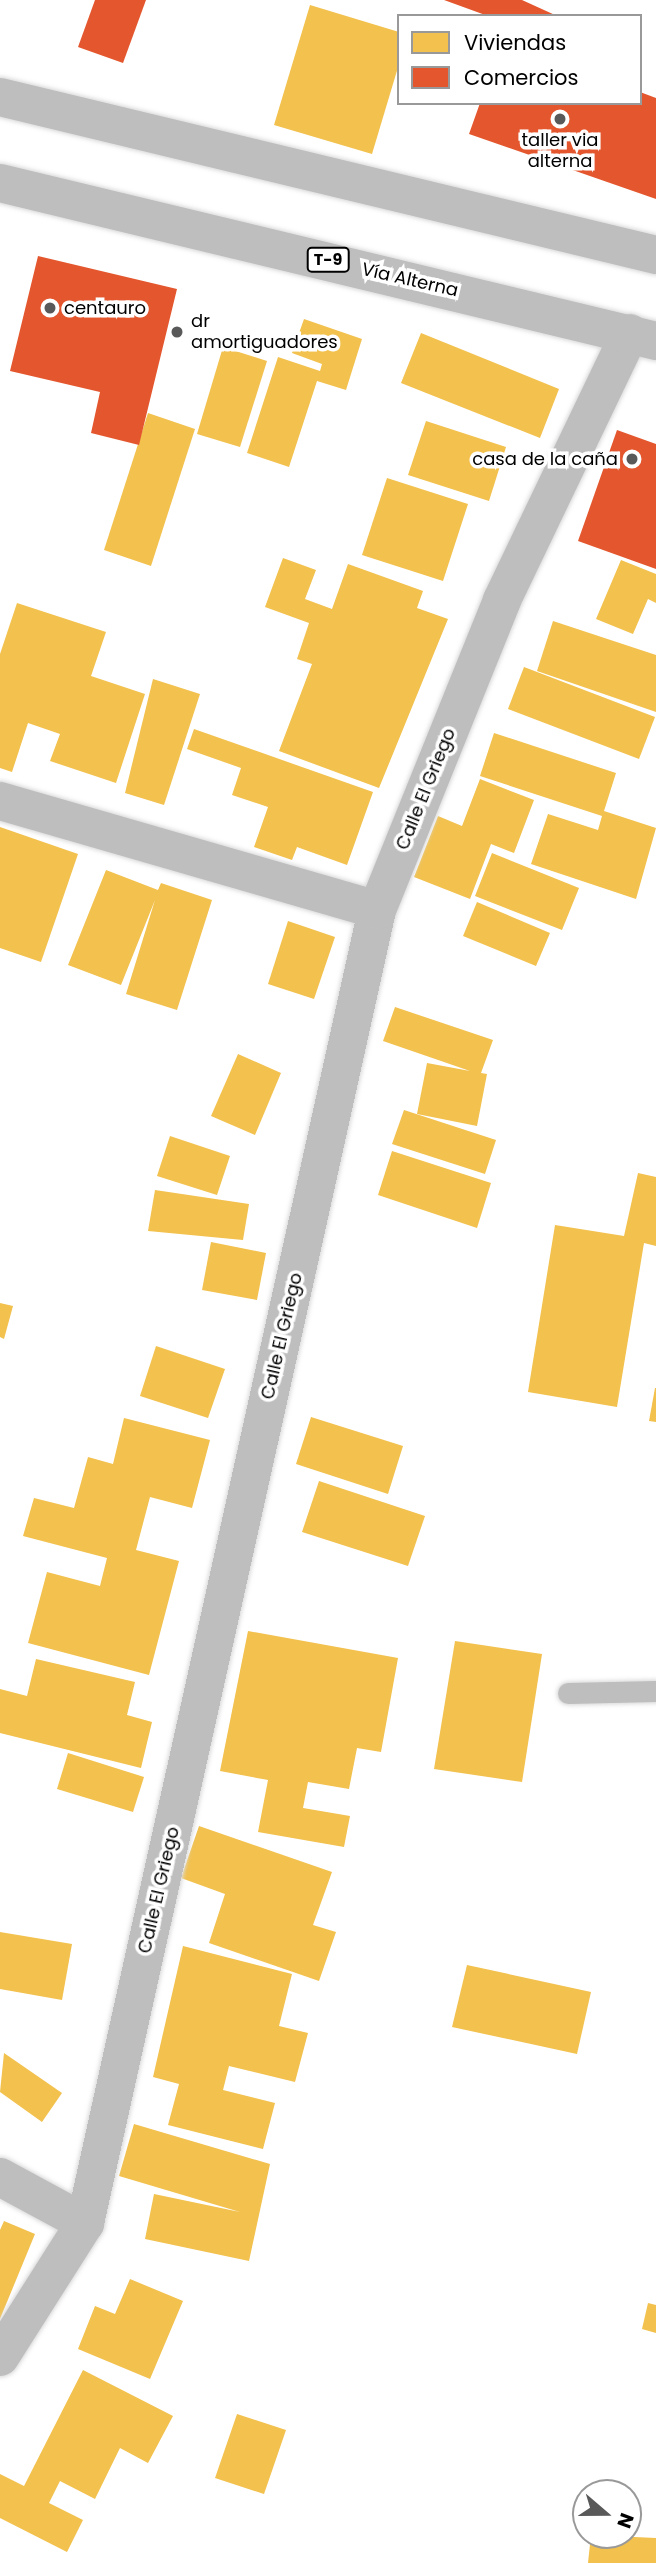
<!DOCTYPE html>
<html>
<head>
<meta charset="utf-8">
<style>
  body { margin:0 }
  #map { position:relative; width:656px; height:2563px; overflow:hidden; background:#fff; font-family:Poppins,sans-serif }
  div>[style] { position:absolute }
  .homes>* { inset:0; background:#f2c14e }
  .shops>* { inset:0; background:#e4572e }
  .roads { filter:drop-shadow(0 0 2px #dbdbdb) drop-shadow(0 0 2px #dbdbdb) }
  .service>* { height:21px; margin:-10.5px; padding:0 10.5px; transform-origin:10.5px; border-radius:10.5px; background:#bebebe }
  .minor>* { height:38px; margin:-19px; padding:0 19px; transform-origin:19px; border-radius:19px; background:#bebebe }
  .trunk>* { height:38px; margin:-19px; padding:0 19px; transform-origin:19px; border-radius:19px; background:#bebebe }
  .dots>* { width:19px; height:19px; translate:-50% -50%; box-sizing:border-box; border:4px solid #fff; border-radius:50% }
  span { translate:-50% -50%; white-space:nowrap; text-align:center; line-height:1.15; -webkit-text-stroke:7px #fff; paint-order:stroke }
  .shield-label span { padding:2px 5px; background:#fff; border:2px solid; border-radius:5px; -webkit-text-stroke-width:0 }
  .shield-label { font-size:16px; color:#000; font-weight:700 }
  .poi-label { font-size:18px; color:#000 }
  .left { translate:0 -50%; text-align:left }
  .right { translate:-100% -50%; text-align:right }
  .street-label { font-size:18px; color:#000 }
  .legend { position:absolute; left:397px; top:14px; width:245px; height:91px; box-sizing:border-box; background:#fff; border:2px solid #999; margin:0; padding:9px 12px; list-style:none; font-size:21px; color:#000 }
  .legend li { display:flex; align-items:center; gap:14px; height:35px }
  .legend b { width:35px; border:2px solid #999 }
  .north { position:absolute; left:572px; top:2479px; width:70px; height:70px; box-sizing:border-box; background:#fff; border:2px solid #999; border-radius:50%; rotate:110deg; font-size:19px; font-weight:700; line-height:28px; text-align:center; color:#000 }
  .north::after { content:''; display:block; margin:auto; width:24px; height:32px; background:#595959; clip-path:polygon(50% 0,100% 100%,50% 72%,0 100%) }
</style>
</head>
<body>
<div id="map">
  <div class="homes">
    <i style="clip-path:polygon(310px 5px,399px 32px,399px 64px,372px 154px,274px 125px)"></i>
    <i style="clip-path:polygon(304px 319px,362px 339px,346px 390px,317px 381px,289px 467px,247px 453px,278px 357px,320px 371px,322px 364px,292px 353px)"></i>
    <i style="clip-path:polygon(421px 333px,559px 389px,540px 438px,401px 383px)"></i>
    <i style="clip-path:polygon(223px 347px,267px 361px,240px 447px,197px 434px)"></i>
    <i style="clip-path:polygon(148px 413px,195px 429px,151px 566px,104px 550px)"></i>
    <i style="clip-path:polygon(426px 421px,506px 447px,489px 501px,408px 475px)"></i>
    <i style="clip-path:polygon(387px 478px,468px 504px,443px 581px,362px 555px)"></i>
    <i style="clip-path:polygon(283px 558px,316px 570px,305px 599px,332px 609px,348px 564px,423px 591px,417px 608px,448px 619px,379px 788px,279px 751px,312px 664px,297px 659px,309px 623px,265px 607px)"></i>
    <i style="clip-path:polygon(621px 560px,656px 574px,656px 603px,648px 599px,633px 634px,596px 619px)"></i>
    <i style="clip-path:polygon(17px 603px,106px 632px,91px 676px,145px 694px,116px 783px,50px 761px,60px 734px,28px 723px,12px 772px,0 768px,0 654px)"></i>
    <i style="clip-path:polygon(553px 621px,656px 655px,656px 712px,537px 671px)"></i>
    <i style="clip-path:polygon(524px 667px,655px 717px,639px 759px,508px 709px)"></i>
    <i style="clip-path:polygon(153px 679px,200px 694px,164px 805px,125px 793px)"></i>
    <i style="clip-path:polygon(194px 729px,373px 792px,347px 865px,297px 847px,292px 860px,254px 847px,268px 807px,232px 795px,241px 768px,187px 749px)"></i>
    <i style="clip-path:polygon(494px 733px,616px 773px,604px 811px,656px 828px,636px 899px,531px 864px,548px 814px,598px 830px,602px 816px,480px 776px)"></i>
    <i style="clip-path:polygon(480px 779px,534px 800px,514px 853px,491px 844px,470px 899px,414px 877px,438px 816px,462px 826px)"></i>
    <i style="clip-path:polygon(0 827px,78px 854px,41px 962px,0 948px)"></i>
    <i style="clip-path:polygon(492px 853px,579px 888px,562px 930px,475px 896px)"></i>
    <i style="clip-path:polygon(106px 870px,158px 890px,161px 883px,212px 900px,177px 1010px,126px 994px,155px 900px,121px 985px,68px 965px)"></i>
    <i style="clip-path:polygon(477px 902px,550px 933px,536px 966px,463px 936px)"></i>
    <i style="clip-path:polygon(288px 921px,335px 937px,314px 999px,268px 984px)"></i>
    <i style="clip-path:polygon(395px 1007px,493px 1040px,481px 1073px,487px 1074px,477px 1126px,417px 1114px,427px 1063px,470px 1071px,383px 1041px)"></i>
    <i style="clip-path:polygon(238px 1054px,281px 1073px,255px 1135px,211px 1116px)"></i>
    <i style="clip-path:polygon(404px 1110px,496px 1140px,485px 1174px,392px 1144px)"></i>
    <i style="clip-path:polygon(170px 1136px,230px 1156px,217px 1195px,157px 1176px)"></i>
    <i style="clip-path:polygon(392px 1151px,491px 1183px,477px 1228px,378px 1195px)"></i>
    <i style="clip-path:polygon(638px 1173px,656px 1177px,656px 1246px,644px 1243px,617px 1407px,528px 1392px,555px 1225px,624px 1236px)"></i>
    <i style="clip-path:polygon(155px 1190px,249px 1204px,243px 1240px,148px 1231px)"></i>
    <i style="clip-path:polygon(211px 1242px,266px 1253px,257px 1300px,202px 1290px)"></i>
    <i style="clip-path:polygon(0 1303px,13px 1306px,4px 1339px,0 1337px)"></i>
    <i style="clip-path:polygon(156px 1346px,225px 1369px,208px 1418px,140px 1396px)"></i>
    <i style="clip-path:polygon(655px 1388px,656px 1388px,656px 1422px,649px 1421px)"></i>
    <i style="clip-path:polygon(311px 1417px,403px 1446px,388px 1494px,296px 1464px)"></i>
    <i style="clip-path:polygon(124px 1418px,210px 1440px,192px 1508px,150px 1497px,136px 1550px,179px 1561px,149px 1675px,28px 1643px,47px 1572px,100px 1586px,107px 1558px,23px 1536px,34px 1498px,74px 1508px,88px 1457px,113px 1464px)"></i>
    <i style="clip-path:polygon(319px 1481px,425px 1516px,408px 1566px,302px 1532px)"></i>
    <i style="clip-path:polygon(248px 1631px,398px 1658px,381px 1752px,357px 1748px,349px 1789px,308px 1782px,303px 1808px,350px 1816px,344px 1847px,258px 1832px,268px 1780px,220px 1771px)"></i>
    <i style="clip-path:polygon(455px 1641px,542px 1654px,522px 1782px,434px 1769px)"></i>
    <i style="clip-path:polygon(36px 1659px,135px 1682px,127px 1715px,152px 1722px,141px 1768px,0 1733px,0 1689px,27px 1696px)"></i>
    <i style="clip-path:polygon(68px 1753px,144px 1777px,133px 1812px,57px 1789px)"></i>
    <i style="clip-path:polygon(199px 1826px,332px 1872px,313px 1925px,336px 1932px,319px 1981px,209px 1943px,225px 1894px,181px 1878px)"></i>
    <i style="clip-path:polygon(0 1932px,72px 1944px,62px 2000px,0 1989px)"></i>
    <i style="clip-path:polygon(183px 1946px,292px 1974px,279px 2026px,308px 2033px,295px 2082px,229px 2066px,223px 2090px,275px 2103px,263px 2149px,168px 2125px,179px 2084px,153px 2077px)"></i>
    <i style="clip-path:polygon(467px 1965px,591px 1992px,577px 2054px,452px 2027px)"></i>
    <i style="clip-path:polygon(4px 2053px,62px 2093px,42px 2122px,0 2092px)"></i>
    <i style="clip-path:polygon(134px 2124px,270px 2164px,249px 2261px,145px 2239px,154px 2194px,240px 2212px,119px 2176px)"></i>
    <i style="clip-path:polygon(4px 2221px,35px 2234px,0 2319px,0 2230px)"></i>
    <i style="clip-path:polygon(130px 2279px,183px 2301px,150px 2379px,78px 2349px,95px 2306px,115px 2314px)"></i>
    <i style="clip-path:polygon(648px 2303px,656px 2305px,656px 2333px,642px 2329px)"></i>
    <i style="clip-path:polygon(83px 2370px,173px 2416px,148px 2463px,120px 2448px,95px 2499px,60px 2481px,49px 2503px,83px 2520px,67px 2552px,0 2518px,0 2474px,24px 2486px)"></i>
    <i style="clip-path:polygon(237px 2414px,286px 2430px,264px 2494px,215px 2478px)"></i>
    <i style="clip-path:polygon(591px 2535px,656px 2538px,656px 2563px,588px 2563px)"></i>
  </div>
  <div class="shops">
    <i style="clip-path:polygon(95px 0,146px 0,123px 63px,78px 47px)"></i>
    <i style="clip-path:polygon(444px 0,522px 0,555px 15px,488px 16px)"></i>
    <i style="clip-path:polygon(640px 92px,656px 98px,656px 199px,469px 134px,480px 103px,640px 103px)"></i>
    <i style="clip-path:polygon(38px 256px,177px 289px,139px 445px,91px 433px,100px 392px,10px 371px)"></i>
    <i style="clip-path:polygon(617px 430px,656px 444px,656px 569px,578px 541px)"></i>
  </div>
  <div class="roads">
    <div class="service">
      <i style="left:568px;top:1693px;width:88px;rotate:-1.3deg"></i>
    </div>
    <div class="minor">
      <i style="left:0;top:801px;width:392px;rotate:16.1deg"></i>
      <i style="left:0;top:2177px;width:97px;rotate:28.4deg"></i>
      <i style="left:0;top:2357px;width:159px;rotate:-57.6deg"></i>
      <i style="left:85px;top:2223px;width:1345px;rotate:-77.46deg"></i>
      <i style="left:377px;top:910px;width:334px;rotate:-68deg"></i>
      <i style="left:502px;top:600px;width:296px;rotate:-64.4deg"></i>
    </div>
    <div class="trunk">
      <i style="left:0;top:97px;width:675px;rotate:13.54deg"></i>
      <i style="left:0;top:183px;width:675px;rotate:13.54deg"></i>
    </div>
  </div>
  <div class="dots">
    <i style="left:560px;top:119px;background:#595959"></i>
    <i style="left:50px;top:308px;background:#595959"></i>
    <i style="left:177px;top:332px;background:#595959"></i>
    <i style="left:632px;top:459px;background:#595959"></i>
  </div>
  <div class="shield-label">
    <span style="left:328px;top:260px">T-9</span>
  </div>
  <div class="poi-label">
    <span style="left:560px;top:151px">taller via<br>alterna</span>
    <span class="left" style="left:64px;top:308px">centauro</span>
    <span class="left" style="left:191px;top:332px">dr<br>amortiguadores</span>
    <span class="right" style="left:618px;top:459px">casa de la caña</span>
  </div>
  <div class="street-label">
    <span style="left:410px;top:280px;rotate:13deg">Vía Alterna</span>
    <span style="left:426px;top:789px;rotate:-68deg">Calle El Griego</span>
    <span style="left:282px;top:1336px;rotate:-77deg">Calle El Griego</span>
    <span style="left:159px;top:1890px;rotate:-77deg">Calle El Griego</span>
  </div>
  <ul class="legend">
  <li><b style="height:19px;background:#f2c14e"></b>Viviendas</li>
  <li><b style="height:19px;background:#e4572e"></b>Comercios</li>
  </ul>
  <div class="north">N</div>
</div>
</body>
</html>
